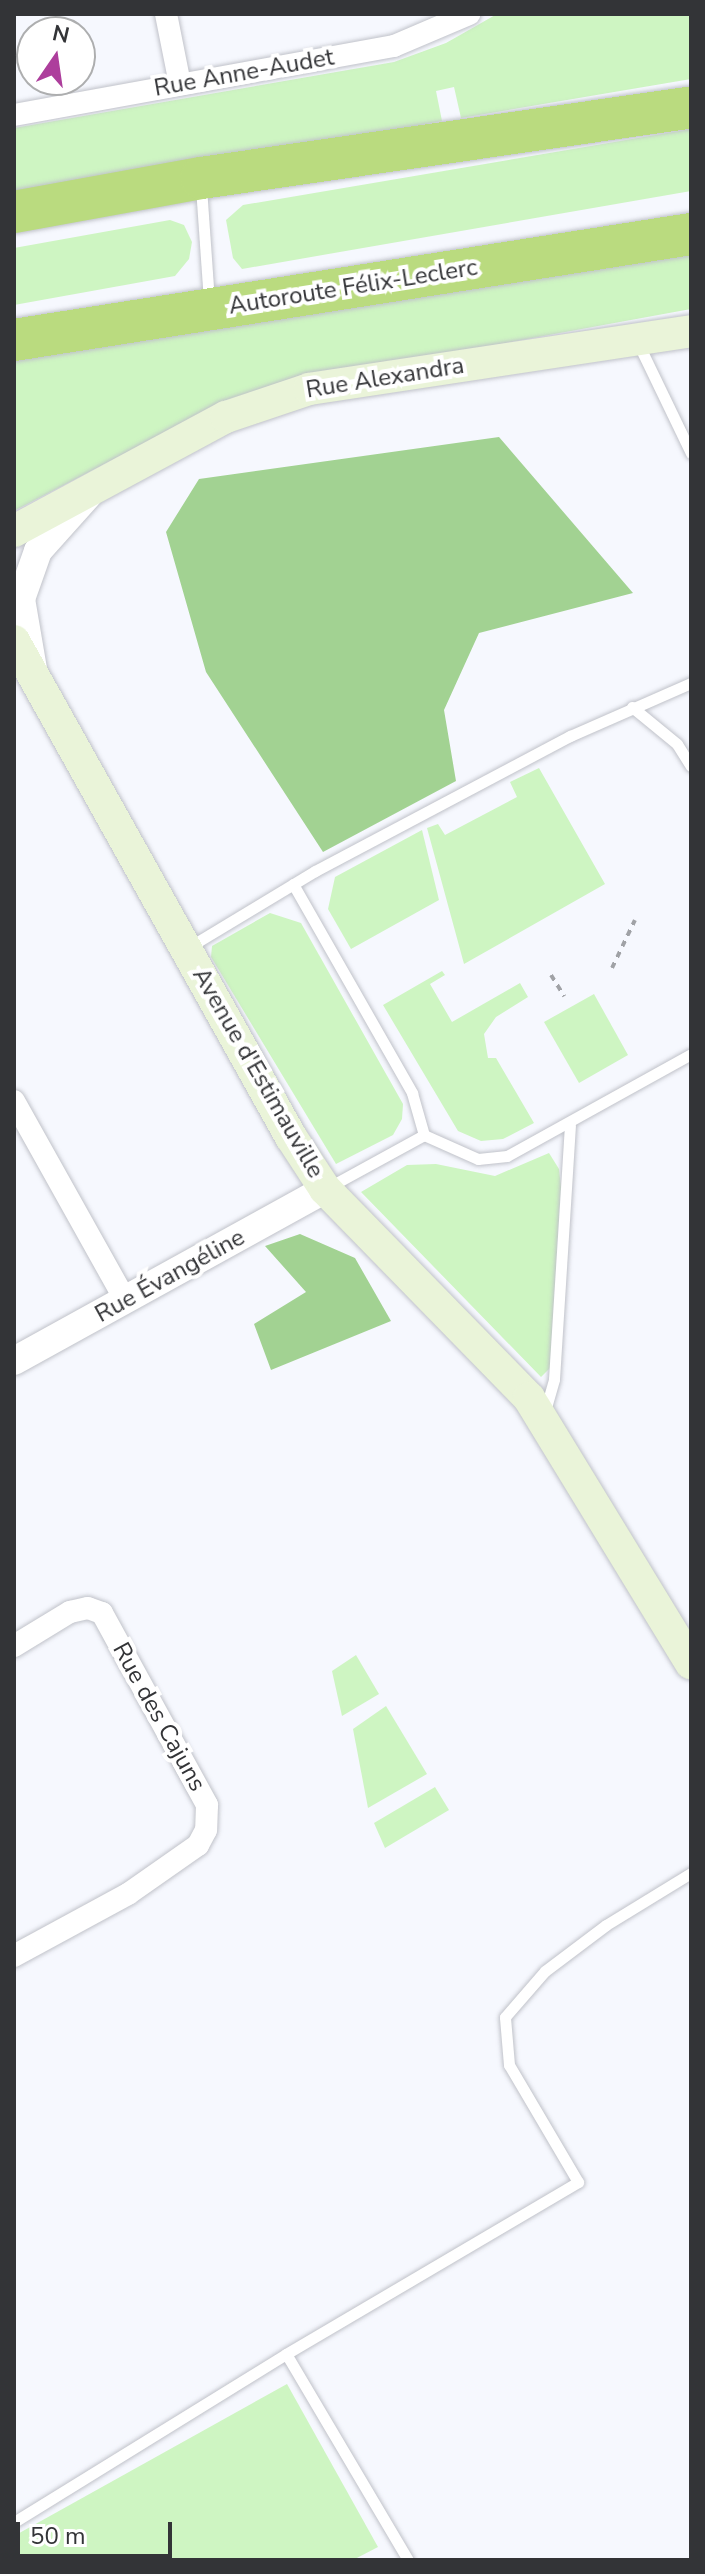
<!DOCTYPE html>
<html>
<head>
<meta charset="utf-8">
<style>
  body { margin:0 }
  #map { position:relative; width:705px; height:2574px; overflow:hidden; background:#f6f8fe; font-family:"Nunito Sans",sans-serif }
  div>[style] { position:absolute }
  .green>* { inset:0; background:#cef5c2 }
  .forest>* { inset:0; background:#a2d292 }
  .path>* { height:4px; margin-top:-2px; transform-origin:0; background:repeating-linear-gradient(90deg,#a0a2a6 0 6px,transparent 0 12px) }
  .roads { filter:drop-shadow(0 0 2px #c0c2c9) drop-shadow(0 0 2px #c0c2c9) }
  .service>* { height:11px; margin:-5.5px; padding:0 5.5px; transform-origin:5.5px; border-radius:5.5px; background:#fff }
  .minor>* { height:22px; margin:-11px; padding:0 11px; transform-origin:11px; border-radius:11px; background:#fff }
  .tertiary>* { height:28px; margin:-14px; padding:0 14px; transform-origin:14px; border-radius:14px; background:#fff }
  .secondary>* { height:32px; margin:-16px; padding:0 16px; transform-origin:16px; border-radius:16px; background:#eaf4d9 }
  .motorway>* { height:42px; margin:-21px; padding:0 21px; transform-origin:21px; border-radius:21px; background:#badb7f }
  span { translate:-50% -50%; white-space:nowrap; text-align:center; line-height:1.15; -webkit-text-stroke:8px #fff; paint-order:stroke }
  .street-label { font-size:24px; color:#333437 }
  .frame { position:absolute; inset:0; border:16px solid #333437; pointer-events:none }
  .north { position:absolute; left:16px; top:16px; width:80px; height:80px; box-sizing:border-box; background:#fff; border:2px solid #adaeaf; border-radius:50%; rotate:13deg; font-size:22px; font-weight:700; line-height:32px; text-align:center; color:#333437 }
  .north::after { content:''; display:block; margin:auto; width:28px; height:36px; background:#ad3e9c; clip-path:polygon(50% 0,100% 100%,50% 72%,0 100%) }
  .scale { position:absolute; left:16px; top:2522px; width:156px; height:36px; box-sizing:border-box; border:4px solid #333437; border-top:0; padding-left:10px; font-size:24px; line-height:28px; white-space:nowrap; color:#333437; -webkit-text-stroke:6px #fff; paint-order:stroke }
</style>
</head>
<body>
<div id="map">
  <div class="green">
    <i style="clip-path:polygon(497px 14px,691px 14px,691px 79px,461px 118px,454px 87px,436px 91px,442px 121px,14px 202px,14px 128px,394px 62px,446px 43px)"></i>
    <i style="clip-path:polygon(691px 129px,691px 191px,242px 269px,233px 258px,226px 220px,243px 205px)"></i>
    <i style="clip-path:polygon(170px 220px,184px 225px,192px 242px,189px 259px,175px 276px,14px 305px,14px 248px)"></i>
    <i style="clip-path:polygon(691px 249px,691px 309px,309px 379px,214px 407px,14px 511px,14px 361px)"></i>
    <i style="clip-path:polygon(539px 768px,605px 884px,464px 964px,427px 828px,438px 824px,445px 835px,517px 797px,510px 782px)"></i>
    <i style="clip-path:polygon(422px 830px,439px 900px,351px 949px,328px 909px,335px 877px)"></i>
    <i style="clip-path:polygon(270px 913px,301px 923px,403px 1104px,402px 1119px,393px 1135px,336px 1164px,211px 957px,212px 946px)"></i>
    <i style="clip-path:polygon(442px 971px,445px 975px,430px 984px,452px 1022px,520px 983px,528px 997px,496px 1017px,484px 1034px,488px 1058px,496px 1058px,534px 1123px,503px 1139px,481px 1141px,458px 1131px,383px 1005px)"></i>
    <i style="clip-path:polygon(594px 994px,628px 1055px,579px 1083px,544px 1022px)"></i>
    <i style="clip-path:polygon(549px 1153px,559px 1169px,561px 1187px,550px 1368px,541px 1377px,361px 1192px,407px 1165px,436px 1164px,495px 1176px)"></i>
    <i style="clip-path:polygon(356px 1655px,379px 1694px,342px 1716px,332px 1671px)"></i>
    <i style="clip-path:polygon(386px 1706px,427px 1774px,368px 1808px,353px 1729px)"></i>
    <i style="clip-path:polygon(435px 1787px,449px 1810px,385px 1848px,374px 1823px)"></i>
    <i style="clip-path:polygon(287px 2384px,378px 2547px,353px 2560px,14px 2560px,14px 2536px)"></i>
  </div>
  <div class="forest">
    <i style="clip-path:polygon(499px 437px,633px 593px,479px 633px,444px 710px,456px 781px,323px 852px,206px 672px,166px 532px,199px 479px)"></i>
    <i style="clip-path:polygon(300px 1234px,355px 1258px,391px 1321px,271px 1370px,254px 1324px,306px 1292px,265px 1246px)"></i>
  </div>
  <div class="path">
    <i style="left:612px;top:968px;width:53px;rotate:-64.4deg"></i>
    <i style="left:551px;top:975px;width:25px;rotate:58deg"></i>
  </div>
  <div class="roads">
    <div class="service">
      <i style="left:201px;top:187px;width:114px;rotate:86deg"></i>
      <i style="left:638px;top:343px;width:122px;rotate:64.3deg"></i>
      <i style="left:632px;top:707px;width:58px;rotate:39.4deg"></i>
      <i style="left:677px;top:744px;width:26px;rotate:58deg"></i>
      <i style="left:293px;top:884px;width:241px;rotate:60.3deg"></i>
      <i style="left:412px;top:1093px;width:44px;rotate:74.1deg"></i>
      <i style="left:189px;top:947px;width:147px;rotate:-31.1deg"></i>
      <i style="left:315px;top:871px;width:289px;rotate:-27.9deg"></i>
      <i style="left:570px;top:736px;width:132px;rotate:-23.7deg"></i>
      <i style="left:329px;top:1187px;width:108px;rotate:-28.7deg"></i>
      <i style="left:424px;top:1135px;width:59px;rotate:24deg"></i>
      <i style="left:478px;top:1159px;width:29px;rotate:-6deg"></i>
      <i style="left:507px;top:1156px;width:210px;rotate:-29deg"></i>
      <i style="left:545px;top:1411px;width:33px;rotate:-74deg"></i>
      <i style="left:554px;top:1379px;width:254px;rotate:-86.4deg"></i>
      <i style="left:14px;top:2522px;width:320px;rotate:-31.7deg"></i>
      <i style="left:408px;top:2560px;width:239px;rotate:-120.6deg"></i>
      <i style="left:286px;top:2354px;width:339px;rotate:-30.5deg"></i>
      <i style="left:578px;top:2182px;width:136px;rotate:-120.5deg"></i>
      <i style="left:509px;top:2065px;width:48px;rotate:-94.8deg"></i>
      <i style="left:505px;top:2017px;width:61px;rotate:-49deg"></i>
      <i style="left:545px;top:1971px;width:76px;rotate:-37deg"></i>
      <i style="left:606px;top:1925px;width:100px;rotate:-31.5deg"></i>
    </div>
    <div class="minor">
      <i style="left:166px;top:14px;width:71px;rotate:78.7deg"></i>
      <i style="left:14px;top:115px;width:386px;rotate:-10.3deg"></i>
      <i style="left:394px;top:46px;width:82px;rotate:-23.1deg"></i>
      <i style="left:14px;top:1101px;width:229px;rotate:60.8deg"></i>
      <i style="left:14px;top:1646px;width:66px;rotate:-31.3deg"></i>
      <i style="left:70px;top:1612px;width:18px;rotate:-13deg"></i>
      <i style="left:88px;top:1608px;width:15px;rotate:20deg"></i>
      <i style="left:102px;top:1613px;width:219px;rotate:61.3deg"></i>
      <i style="left:207px;top:1805px;width:25px;rotate:92deg"></i>
      <i style="left:206px;top:1830px;width:17px;rotate:118deg"></i>
      <i style="left:198px;top:1845px;width:85px;rotate:145deg"></i>
      <i style="left:128px;top:1894px;width:130px;rotate:151.5deg"></i>
    </div>
    <div class="tertiary">
      <i style="left:33px;top:669px;width:71px;rotate:-99.7deg"></i>
      <i style="left:21px;top:599px;width:51px;rotate:-70.5deg"></i>
      <i style="left:38px;top:551px;width:76px;rotate:-48.2deg"></i>
      <i style="left:14px;top:1361px;width:355px;rotate:-28.9deg"></i>
    </div>
    <div class="secondary">
      <i style="left:14px;top:531px;width:241px;rotate:-28.3deg"></i>
      <i style="left:226px;top:417px;width:88px;rotate:-18.6deg"></i>
      <i style="left:309px;top:389px;width:386px;rotate:-8.6deg"></i>
      <i style="left:14px;top:641px;width:568px;rotate:60.82deg"></i>
      <i style="left:291px;top:1137px;width:62px;rotate:56.8deg"></i>
      <i style="left:325px;top:1189px;width:292px;rotate:45.7deg"></i>
      <i style="left:529px;top:1398px;width:311px;rotate:58.6deg"></i>
    </div>
    <div class="motorway">
      <i style="left:14px;top:212px;width:190px;rotate:-10.3deg"></i>
      <i style="left:201px;top:178px;width:495px;rotate:-8.2deg"></i>
      <i style="left:14px;top:340px;width:685px;rotate:-8.9deg"></i>
    </div>
  </div>
  <div class="street-label">
    <span style="left:244px;top:73px;rotate:-10deg">Rue Anne-Audet</span>
    <span style="left:353px;top:287px;rotate:-9deg">Autoroute Félix-Leclerc</span>
    <span style="left:385px;top:378px;rotate:-9deg">Rue Alexandra</span>
    <span style="left:258px;top:1073px;rotate:60deg">Avenue d'Estimauville</span>
    <span style="left:170px;top:1276px;rotate:-29deg">Rue Évangéline</span>
    <span style="left:159px;top:1717px;rotate:61deg">Rue des Cajuns</span>
  </div>
  <div class="frame"></div>
  <div class="north">N</div>
  <div class="scale">50 m</div>
</div>
</body>
</html>
